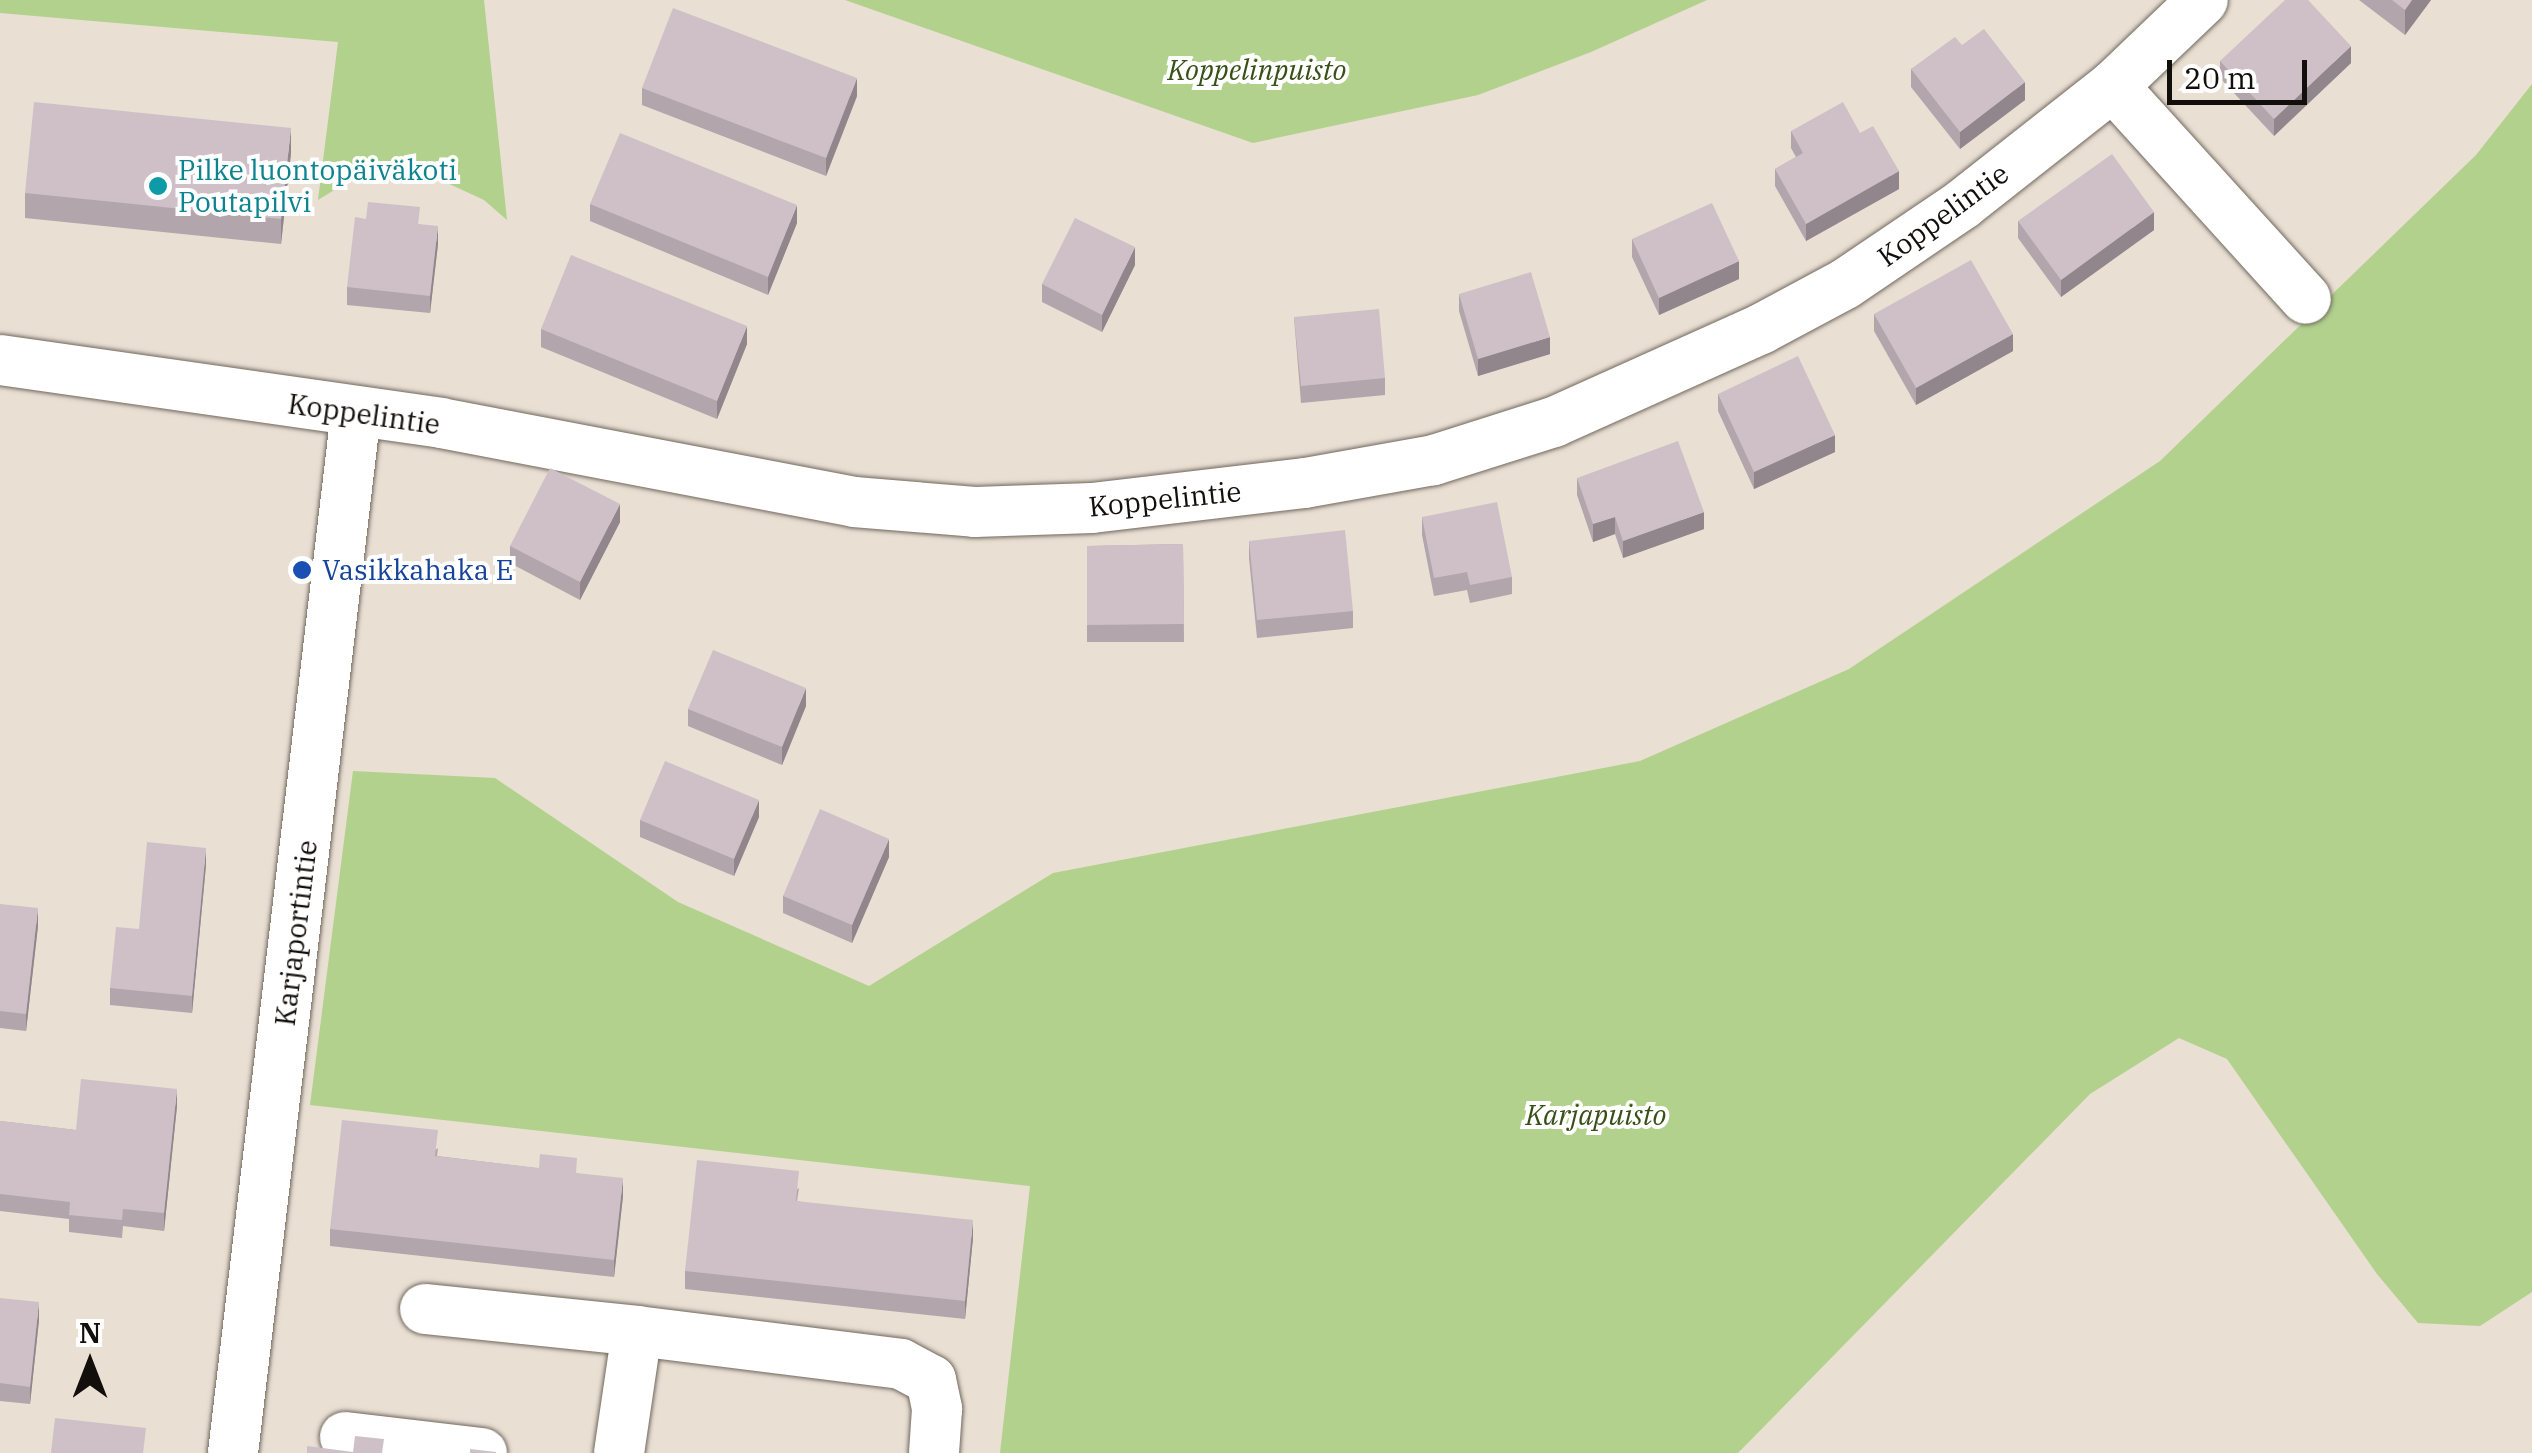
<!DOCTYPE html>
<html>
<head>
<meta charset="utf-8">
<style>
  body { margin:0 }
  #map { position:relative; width:2532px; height:1453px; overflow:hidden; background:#e9dfd3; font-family:"IBM Plex Serif",serif }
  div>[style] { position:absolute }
  .green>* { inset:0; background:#b1d18d }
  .roads { filter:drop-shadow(0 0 2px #71685e) drop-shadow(0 0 2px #71685e) }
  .minor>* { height:50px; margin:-25px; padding:0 25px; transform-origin:25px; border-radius:25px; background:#fff }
  .wall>* { inset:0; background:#b2a5ab }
  .shaded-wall>* { inset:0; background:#91868b }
  .building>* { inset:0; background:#cfc0c7 }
  .dots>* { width:28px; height:28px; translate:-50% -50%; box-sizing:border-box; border:5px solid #fff; border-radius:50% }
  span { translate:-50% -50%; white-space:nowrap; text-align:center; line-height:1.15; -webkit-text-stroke:8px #fff; paint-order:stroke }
  .park-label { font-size:28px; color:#384f18; font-style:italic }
  .culture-label { font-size:28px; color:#0d838f }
  .left { translate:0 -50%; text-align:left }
  .street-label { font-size:28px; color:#120e0b }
  .transit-label { font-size:28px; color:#164399 }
  .north { position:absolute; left:40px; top:1313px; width:100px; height:100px; -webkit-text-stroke:8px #fff; paint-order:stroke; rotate:0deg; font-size:28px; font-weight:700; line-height:40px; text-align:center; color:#120e0b }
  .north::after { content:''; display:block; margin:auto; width:35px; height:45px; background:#120e0b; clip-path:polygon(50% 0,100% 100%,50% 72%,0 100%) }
  .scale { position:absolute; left:2167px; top:60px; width:140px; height:45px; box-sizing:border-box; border:5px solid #120e0b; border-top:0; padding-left:12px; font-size:30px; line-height:35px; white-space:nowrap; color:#120e0b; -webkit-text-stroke:8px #fff; paint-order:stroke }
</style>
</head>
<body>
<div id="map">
  <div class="green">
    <i style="clip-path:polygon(0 0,484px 0,507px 220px,484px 200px,443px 181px,395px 169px,344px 184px,318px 200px,338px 42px,0 13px)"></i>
    <i style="clip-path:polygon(845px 0,1707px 0,1591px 52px,1478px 95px,1253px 143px)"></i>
    <i style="clip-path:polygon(2532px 84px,2532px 1292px,2480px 1326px,2418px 1323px,2377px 1274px,2227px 1059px,2179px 1038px,2090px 1094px,1738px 1453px,1000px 1453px,1030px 1186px,310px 1105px,353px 771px,495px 778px,678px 902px,869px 986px,1053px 873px,1640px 761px,1849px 669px,2160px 461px,2476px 155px)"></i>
  </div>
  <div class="roads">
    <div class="minor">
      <i style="left:2113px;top:86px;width:287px;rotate:47.8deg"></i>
      <i style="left:0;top:360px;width:445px;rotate:8.1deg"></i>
      <i style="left:441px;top:423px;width:420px;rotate:10.8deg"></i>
      <i style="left:854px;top:502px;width:121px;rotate:4.7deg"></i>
      <i style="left:975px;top:512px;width:117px;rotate:-2deg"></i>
      <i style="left:1092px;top:508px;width:214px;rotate:-6.7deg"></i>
      <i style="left:1305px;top:483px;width:131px;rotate:-10.1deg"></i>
      <i style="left:1434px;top:460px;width:126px;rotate:-17.6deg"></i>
      <i style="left:1554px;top:422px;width:227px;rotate:-24.2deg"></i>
      <i style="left:1761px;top:329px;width:95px;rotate:-28.2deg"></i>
      <i style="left:1845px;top:284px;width:143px;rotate:-34.1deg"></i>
      <i style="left:1963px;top:204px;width:191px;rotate:-38.2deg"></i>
      <i style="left:2113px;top:86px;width:124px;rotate:-43.7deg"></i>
      <i style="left:425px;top:1309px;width:213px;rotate:5.9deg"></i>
      <i style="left:345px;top:1437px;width:138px;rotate:6.7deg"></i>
      <i style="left:233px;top:1453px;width:1048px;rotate:-83.26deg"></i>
      <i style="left:619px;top:1453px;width:123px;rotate:-81.6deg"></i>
      <i style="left:637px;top:1331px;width:266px;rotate:7.1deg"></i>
      <i style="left:901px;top:1364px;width:34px;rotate:28deg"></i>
      <i style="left:931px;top:1380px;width:30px;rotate:78deg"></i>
      <i style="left:937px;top:1409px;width:44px;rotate:93.9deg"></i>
    </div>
  </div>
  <div class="wall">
    <i style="clip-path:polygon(2359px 0,2431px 0,2405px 35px)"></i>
    <i style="clip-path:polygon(1962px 45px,2025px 100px,1960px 149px,1911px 87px,1911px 69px)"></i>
    <i style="clip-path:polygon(2220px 61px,2351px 63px,2274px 136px,2220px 78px)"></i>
    <i style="clip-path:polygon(642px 88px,857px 96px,826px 176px,642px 105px)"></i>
    <i style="clip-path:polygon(1791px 131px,1860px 133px,1899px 189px,1806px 241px,1775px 186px,1775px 169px,1796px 157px,1791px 148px)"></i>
    <i style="clip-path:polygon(291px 153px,281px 244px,25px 218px,25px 193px)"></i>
    <i style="clip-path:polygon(590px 204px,797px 223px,768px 295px,590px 221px)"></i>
    <i style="clip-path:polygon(2018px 221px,2154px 230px,2061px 297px,2018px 238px)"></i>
    <i style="clip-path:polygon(420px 224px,438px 244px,430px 313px,347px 305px,347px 287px)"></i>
    <i style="clip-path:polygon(1632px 239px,1739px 279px,1659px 315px,1632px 257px)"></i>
    <i style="clip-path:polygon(1135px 265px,1102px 332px,1042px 302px,1042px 284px)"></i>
    <i style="clip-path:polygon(1459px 294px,1550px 354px,1478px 376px,1459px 311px)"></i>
    <i style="clip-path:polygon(1874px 314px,2013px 351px,1916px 405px,1874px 331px)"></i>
    <i style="clip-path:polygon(1294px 317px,1385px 378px,1385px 395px,1301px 403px)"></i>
    <i style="clip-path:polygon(541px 329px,747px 344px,717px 419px,541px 347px)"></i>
    <i style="clip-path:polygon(1718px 394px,1835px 452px,1754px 489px,1718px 411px)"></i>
    <i style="clip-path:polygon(1577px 478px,1704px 529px,1623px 558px,1615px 534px,1593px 542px,1577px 495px)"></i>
    <i style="clip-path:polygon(1422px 517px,1512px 577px,1512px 594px,1470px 603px,1467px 590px,1434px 596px,1422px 535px)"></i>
    <i style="clip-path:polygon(620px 522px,580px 600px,510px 563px,510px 546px)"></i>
    <i style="clip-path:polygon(1249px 541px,1353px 611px,1353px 628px,1257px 638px,1249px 558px)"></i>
    <i style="clip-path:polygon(1183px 544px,1184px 642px,1087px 642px,1087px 546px)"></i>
    <i style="clip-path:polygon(806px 706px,782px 765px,688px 726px,688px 709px)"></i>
    <i style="clip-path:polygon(759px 817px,734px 876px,640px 837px,640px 820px)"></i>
    <i style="clip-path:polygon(889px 857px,852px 943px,783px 913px,783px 896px)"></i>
    <i style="clip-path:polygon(206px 865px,192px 1013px,110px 1005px,110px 988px,139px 929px)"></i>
    <i style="clip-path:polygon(0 904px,38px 926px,26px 1031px,0 1028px)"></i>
    <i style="clip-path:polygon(177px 1106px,164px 1231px,123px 1226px,122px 1238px,69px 1232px,69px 1219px,0 1211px,0 1121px,76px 1130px)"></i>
    <i style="clip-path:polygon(438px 1148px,437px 1156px,577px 1173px,623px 1196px,614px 1277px,330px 1246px,330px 1229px)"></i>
    <i style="clip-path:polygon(799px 1188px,797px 1201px,973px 1238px,965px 1319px,685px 1289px,685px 1271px)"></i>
    <i style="clip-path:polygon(0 1298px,39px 1320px,30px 1404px,0 1401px)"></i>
  </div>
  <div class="shaded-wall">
    <i style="clip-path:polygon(2412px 0,2431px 0,2405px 35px,2405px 10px)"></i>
    <i style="clip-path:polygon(2351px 46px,2351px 63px,2274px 136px,2274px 119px)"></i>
    <i style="clip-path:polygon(857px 78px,857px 96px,826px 176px,826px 158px)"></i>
    <i style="clip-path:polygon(2025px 82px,2025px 100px,1960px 149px,1960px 132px)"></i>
    <i style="clip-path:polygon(291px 128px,291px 153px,281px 244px,281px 219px)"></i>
    <i style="clip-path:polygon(1899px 171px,1899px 189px,1806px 241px,1806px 224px)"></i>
    <i style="clip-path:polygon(797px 205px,797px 223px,768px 295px,768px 277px)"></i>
    <i style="clip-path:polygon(2154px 212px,2154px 230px,2061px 297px,2061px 280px)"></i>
    <i style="clip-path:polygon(438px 226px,438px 244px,430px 313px,430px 296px)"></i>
    <i style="clip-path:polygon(1135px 247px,1135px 265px,1102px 332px,1102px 315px)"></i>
    <i style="clip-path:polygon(1739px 261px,1739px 279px,1659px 315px,1659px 298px)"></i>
    <i style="clip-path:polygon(747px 326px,747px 344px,717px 419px,717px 401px)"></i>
    <i style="clip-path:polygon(2013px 334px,2013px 351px,1916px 405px,1916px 388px)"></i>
    <i style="clip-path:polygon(1550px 337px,1550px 354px,1478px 376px,1478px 359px)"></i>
    <i style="clip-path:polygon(1835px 435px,1835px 452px,1754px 489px,1754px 472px)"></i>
    <i style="clip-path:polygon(620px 504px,620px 522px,580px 600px,580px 582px)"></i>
    <i style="clip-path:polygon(1704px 512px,1704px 529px,1623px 558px,1623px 541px)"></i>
    <i style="clip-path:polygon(1615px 517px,1615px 534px,1593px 542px,1593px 524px)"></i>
    <i style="clip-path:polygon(806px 688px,806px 706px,782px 765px,782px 747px)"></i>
    <i style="clip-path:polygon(759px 800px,759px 817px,734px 876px,734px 859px)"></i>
    <i style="clip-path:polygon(889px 839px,889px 857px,852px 943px,852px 925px)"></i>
    <i style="clip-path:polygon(206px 848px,206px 865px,192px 1013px,192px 996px)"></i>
    <i style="clip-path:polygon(38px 908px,38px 926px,26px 1031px,26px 1014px)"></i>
    <i style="clip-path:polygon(177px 1089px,177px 1106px,164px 1231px,164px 1213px)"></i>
    <i style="clip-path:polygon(623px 1178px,623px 1196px,614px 1277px,614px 1260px)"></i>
    <i style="clip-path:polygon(973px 1220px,973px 1238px,965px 1319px,965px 1301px)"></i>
    <i style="clip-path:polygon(39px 1302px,39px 1320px,30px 1404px,30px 1387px)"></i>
  </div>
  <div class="building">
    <i style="clip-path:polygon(2285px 0,2308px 0,2351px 46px,2274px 119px,2220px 61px)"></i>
    <i style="clip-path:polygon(2392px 0,2412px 0,2405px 10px)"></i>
    <i style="clip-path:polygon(673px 8px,857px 78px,826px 158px,642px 88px)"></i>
    <i style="clip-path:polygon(1984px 29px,2025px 82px,1960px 132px,1911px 69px,1955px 37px,1962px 45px)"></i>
    <i style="clip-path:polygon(34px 102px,291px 128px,281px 219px,25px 193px)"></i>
    <i style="clip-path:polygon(1843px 102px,1860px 133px,1873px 126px,1899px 171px,1806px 224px,1775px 169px,1803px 153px,1791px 131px)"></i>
    <i style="clip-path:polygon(620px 133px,797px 205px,768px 277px,590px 204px)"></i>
    <i style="clip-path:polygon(2112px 154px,2154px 212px,2061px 280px,2018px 221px)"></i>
    <i style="clip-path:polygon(368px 202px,420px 207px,418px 224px,438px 226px,430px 296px,347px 287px,355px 217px,366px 219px)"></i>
    <i style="clip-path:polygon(1712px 203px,1739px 261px,1659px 298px,1632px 239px)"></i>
    <i style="clip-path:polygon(1075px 218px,1135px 247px,1102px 315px,1042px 284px)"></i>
    <i style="clip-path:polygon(571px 255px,747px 326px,717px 401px,541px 329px)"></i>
    <i style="clip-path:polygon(1971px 260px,2013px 334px,1916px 388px,1874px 314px)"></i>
    <i style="clip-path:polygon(1531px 272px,1550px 337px,1478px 359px,1459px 294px)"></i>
    <i style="clip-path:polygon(1379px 309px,1385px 378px,1301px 386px,1294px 317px)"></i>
    <i style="clip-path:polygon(1798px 356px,1835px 435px,1754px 472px,1718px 394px)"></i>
    <i style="clip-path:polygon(1678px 441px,1704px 512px,1623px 541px,1615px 517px,1593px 524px,1577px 478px)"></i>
    <i style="clip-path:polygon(550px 468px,620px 504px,580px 582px,510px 546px)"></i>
    <i style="clip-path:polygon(1497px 502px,1512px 577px,1470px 585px,1467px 572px,1434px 578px,1422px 517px)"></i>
    <i style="clip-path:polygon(1345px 530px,1353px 611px,1257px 620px,1249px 541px)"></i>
    <i style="clip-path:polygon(1183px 544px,1184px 624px,1087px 625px,1087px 546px)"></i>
    <i style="clip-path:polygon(713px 650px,806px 688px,782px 747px,688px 709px)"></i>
    <i style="clip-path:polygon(665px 761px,759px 800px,734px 859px,640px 820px)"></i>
    <i style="clip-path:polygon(820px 809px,889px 839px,852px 925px,783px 896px)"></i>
    <i style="clip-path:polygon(147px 842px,206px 848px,192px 996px,110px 988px,116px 927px,139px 929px)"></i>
    <i style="clip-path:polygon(0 904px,38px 908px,26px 1014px,0 1011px)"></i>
    <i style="clip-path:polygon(81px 1079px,177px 1089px,164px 1213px,123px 1209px,122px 1220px,69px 1215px,70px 1202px,0 1194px,0 1121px,76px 1130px)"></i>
    <i style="clip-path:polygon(342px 1120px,438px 1130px,435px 1156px,539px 1168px,540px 1154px,577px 1158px,576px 1173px,623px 1178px,614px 1260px,330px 1229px)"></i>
    <i style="clip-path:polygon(697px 1160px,799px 1171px,796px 1201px,973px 1220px,965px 1301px,685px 1271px)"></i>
    <i style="clip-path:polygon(0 1298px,39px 1302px,30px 1387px,0 1383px)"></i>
    <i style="clip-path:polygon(55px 1418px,146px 1428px,143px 1453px,51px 1453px)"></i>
    <i style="clip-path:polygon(355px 1436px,384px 1439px,382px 1453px,307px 1453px,307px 1446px,353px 1452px)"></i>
    <i style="clip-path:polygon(470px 1449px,496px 1452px,496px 1453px,470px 1453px)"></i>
  </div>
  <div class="dots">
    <i style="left:158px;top:186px;background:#0f9aa8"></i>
    <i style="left:302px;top:570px;background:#1a4fb4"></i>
  </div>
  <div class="park-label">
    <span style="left:1257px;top:70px">Koppelinpuisto</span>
    <span style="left:1596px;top:1115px">Karjapuisto</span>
  </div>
  <div class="culture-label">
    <span class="left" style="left:178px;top:186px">Pilke luontopäiväkoti<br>Poutapilvi</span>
  </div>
  <div class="street-label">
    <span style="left:1943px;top:215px;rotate:-36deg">Koppelintie</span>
    <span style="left:364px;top:414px;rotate:8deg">Koppelintie</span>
    <span style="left:1165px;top:499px;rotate:-6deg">Koppelintie</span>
    <span style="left:296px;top:933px;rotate:-83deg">Karjaportintie</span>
  </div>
  <div class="transit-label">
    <span class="left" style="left:322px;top:570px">Vasikkahaka E</span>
  </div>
  <div class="north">N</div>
  <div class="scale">20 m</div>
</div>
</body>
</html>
